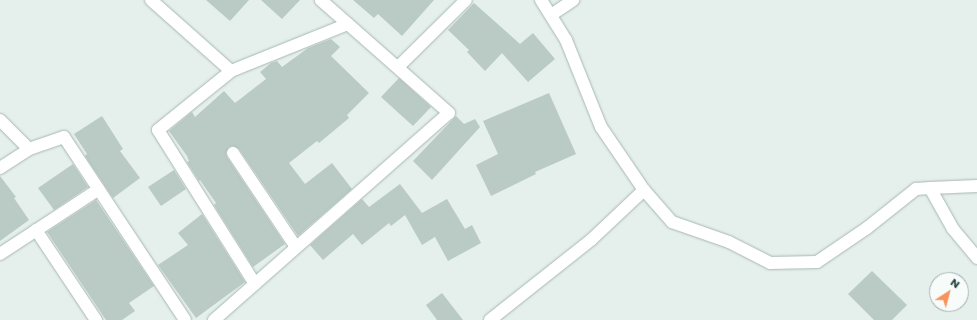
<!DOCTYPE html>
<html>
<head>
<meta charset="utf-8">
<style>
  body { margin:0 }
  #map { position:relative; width:977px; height:320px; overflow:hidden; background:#e5efec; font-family:Poppins,sans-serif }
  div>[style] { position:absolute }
  .building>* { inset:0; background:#bacac5 }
  .roads { filter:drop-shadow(0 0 1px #a7b8b4) drop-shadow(0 0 1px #a7b8b4) }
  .street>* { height:12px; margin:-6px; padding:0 6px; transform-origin:6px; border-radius:6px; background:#fff }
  span { translate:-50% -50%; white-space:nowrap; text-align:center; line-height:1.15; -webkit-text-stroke:4px #f7fbf9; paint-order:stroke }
  .north { position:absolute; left:929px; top:272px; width:40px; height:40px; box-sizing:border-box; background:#f7fbf9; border:1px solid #a2b1ae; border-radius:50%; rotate:36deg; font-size:11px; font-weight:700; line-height:16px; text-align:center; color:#23423e }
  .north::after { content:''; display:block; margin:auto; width:14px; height:18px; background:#f8935b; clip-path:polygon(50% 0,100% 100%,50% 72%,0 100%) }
</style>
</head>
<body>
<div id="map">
  <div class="building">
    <i style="clip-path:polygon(206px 0,249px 0,230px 21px)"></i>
    <i style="clip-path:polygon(261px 0,300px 0,282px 19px)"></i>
    <i style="clip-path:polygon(353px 0,434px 0,402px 36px,378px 14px,374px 18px)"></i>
    <i style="clip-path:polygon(474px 3px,520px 44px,533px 33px,555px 59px,528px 82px,502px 53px,485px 71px,467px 52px,469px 50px,448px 30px)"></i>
    <i style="clip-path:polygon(331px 39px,340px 47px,331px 56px,369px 93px,347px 115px,349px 118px,319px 143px,317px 141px,289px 163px,305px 184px,332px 163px,352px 189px,298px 236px,239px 149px,233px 146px,229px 147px,226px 153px,227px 157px,285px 244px,253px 267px,214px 205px,216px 203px,200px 180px,199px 181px,187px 162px,189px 161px,187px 156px,169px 131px,192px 112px,195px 117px,224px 91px,235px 103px,266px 79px,260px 72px,271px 63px,277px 61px,282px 67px,308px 48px)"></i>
    <i style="clip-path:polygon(399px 78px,431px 107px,413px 126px,381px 97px)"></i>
    <i style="clip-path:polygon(549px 93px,576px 154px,535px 172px,536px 174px,491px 196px,476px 165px,498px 154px,483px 121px)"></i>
    <i style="clip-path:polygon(102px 116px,123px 149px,120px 151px,140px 178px,113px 198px,85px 156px,87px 154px,74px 134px)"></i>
    <i style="clip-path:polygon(456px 116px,464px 124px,475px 119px,480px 127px,432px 180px,413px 161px)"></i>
    <i style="clip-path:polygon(73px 164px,88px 187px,54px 210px,38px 188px)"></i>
    <i style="clip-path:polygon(174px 170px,186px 189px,161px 206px,148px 187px)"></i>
    <i style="clip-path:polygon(0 176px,16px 197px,14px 198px,29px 220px,0 241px)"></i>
    <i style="clip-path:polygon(400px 184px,422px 213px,447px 199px,465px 229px,472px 225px,481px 243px,448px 261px,435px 237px,422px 245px,405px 215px,391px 226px,389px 223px,362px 245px,353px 234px,323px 260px,310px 245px,362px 199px,369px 207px)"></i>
    <i style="clip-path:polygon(96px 200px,154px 286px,129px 303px,135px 311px,122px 320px,106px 320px,47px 232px)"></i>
    <i style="clip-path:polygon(202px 214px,245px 282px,196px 318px,158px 265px,188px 245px,178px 233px)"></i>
    <i style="clip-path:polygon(872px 271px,907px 305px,892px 320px,874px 320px,848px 294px)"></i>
    <i style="clip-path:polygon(442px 293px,463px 320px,437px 320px,426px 305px)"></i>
  </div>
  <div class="roads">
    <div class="street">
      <i style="left:151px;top:0;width:107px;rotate:41.6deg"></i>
      <i style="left:541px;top:0;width:47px;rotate:58deg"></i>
      <i style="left:566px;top:40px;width:94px;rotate:68.1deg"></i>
      <i style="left:601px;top:127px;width:76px;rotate:55.7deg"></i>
      <i style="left:644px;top:190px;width:43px;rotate:48.8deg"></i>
      <i style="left:672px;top:222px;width:60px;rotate:19.3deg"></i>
      <i style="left:729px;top:242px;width:46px;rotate:27.1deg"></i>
      <i style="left:770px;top:263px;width:47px;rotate:-1.2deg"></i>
      <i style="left:817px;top:262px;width:60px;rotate:-34.2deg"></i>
      <i style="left:867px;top:228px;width:63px;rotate:-38.5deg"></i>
      <i style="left:916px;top:189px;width:14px;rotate:-4deg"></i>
      <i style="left:930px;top:188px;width:47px;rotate:60.7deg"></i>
      <i style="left:953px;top:229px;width:38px;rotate:50deg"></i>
      <i style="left:551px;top:15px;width:27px;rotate:-34deg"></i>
      <i style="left:398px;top:67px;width:95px;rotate:-44.6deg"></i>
      <i style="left:0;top:120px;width:41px;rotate:45deg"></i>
      <i style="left:29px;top:149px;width:37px;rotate:-19deg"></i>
      <i style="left:64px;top:137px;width:219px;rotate:56.5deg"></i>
      <i style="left:233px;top:153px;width:113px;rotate:56.2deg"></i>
      <i style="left:0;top:168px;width:35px;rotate:-33deg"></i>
      <i style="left:930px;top:188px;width:47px;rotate:-2.4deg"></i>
      <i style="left:36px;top:230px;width:108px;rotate:56.3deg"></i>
      <i style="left:0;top:254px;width:118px;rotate:-33.3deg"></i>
      <i style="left:255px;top:284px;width:182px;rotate:-122.2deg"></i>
      <i style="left:158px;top:130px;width:94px;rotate:-38.9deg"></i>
      <i style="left:231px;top:71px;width:126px;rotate:-21.9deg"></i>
      <i style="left:214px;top:320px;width:313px;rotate:-41.4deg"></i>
      <i style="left:449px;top:113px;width:171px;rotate:-138.6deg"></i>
      <i style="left:490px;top:320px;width:129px;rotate:-38.4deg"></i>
      <i style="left:591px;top:240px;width:73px;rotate:-43.3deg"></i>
    </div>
  </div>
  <div class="north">N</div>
</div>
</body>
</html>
